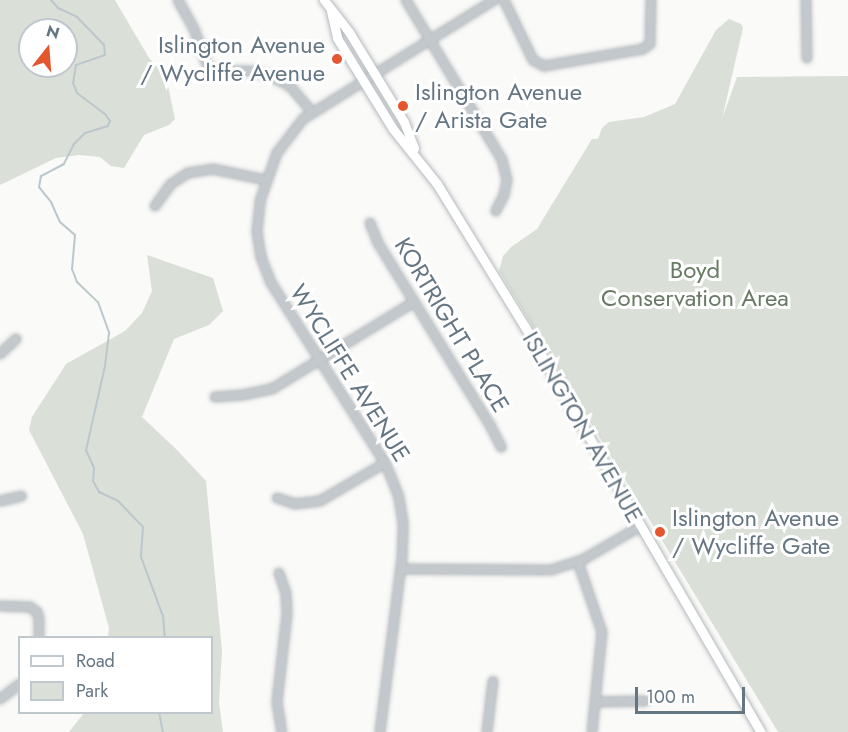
<!DOCTYPE html>
<html>
<head>
<meta charset="utf-8">
<style>
  body { margin:0 }
  #map { position:relative; width:848px; height:732px; overflow:hidden; background:#fafaf8; font-family:Jost,sans-serif }
  div>[style] { position:absolute }
  .green>* { inset:0; background:#dadfd7 }
  .stream>* { height:2px; margin:-1px; padding:0 1px; transform-origin:1px; border-radius:1px; background:#bbc7cb }
  .roads { filter:drop-shadow(0 0 2px #b5babe) drop-shadow(0 0 2px #b5babe) }
  .minor>* { height:8px; margin:-4px; padding:0 4px; transform-origin:4px; border-radius:4px; background:#c3c8cc }
  .major>* { height:9px; margin:-4.5px; padding:0 4.5px; transform-origin:4.5px; border-radius:4.5px; background:#fff }
  .dots>* { width:16px; height:16px; translate:-50% -50%; box-sizing:border-box; border:3px solid #fff; border-radius:50% }
  span { translate:-50% -50%; white-space:nowrap; text-align:center; line-height:1.15; -webkit-text-stroke:6px #fff; paint-order:stroke }
  .poi-label { font-size:24px; color:#657683 }
  .right { translate:-100% -50%; text-align:right }
  .left { translate:0 -50%; text-align:left }
  .park-label { font-size:24px; color:#687a64 }
  .street-label { font-size:24px; color:#657683 }
  .legend { position:absolute; left:18px; top:636px; width:195px; height:78px; box-sizing:border-box; background:#fff; border:2px solid #c1c8cd; margin:0; padding:8px 10px; list-style:none; font-size:18px; color:#657683 }
  .legend li { display:flex; align-items:center; gap:12px; height:30px }
  .legend b { width:30px; border:2px solid #c1c8cd }
  .north { position:absolute; left:18px; top:18px; width:60px; height:60px; box-sizing:border-box; background:#fff; border:2px solid #c1c8cd; border-radius:50%; rotate:17deg; font-size:16px; font-weight:700; line-height:24px; text-align:center; color:#657683 }
  .north::after { content:''; display:block; margin:auto; width:21px; height:27px; background:#e4572e; clip-path:polygon(50% 0,100% 100%,50% 72%,0 100%) }
  .scale { position:absolute; left:635px; top:687px; width:110px; height:27px; box-sizing:border-box; border:3px solid #657683; border-top:0; padding-left:8px; font-size:18px; line-height:21px; white-space:nowrap; color:#657683; -webkit-text-stroke:4px #fff; paint-order:stroke }
</style>
</head>
<body>
<div id="map">
  <div class="green">
    <i style="clip-path:polygon(evenodd,0 0,115px 0,149px 58px,162px 73px,168px 86px,175px 119px,169px 125px,144px 135px,124px 168px,111px 166px,100px 157px,79px 155px,56px 158px,0 185px,0 0,30px 30px,66px 30px,66px 66px,30px 66px,30px 30px)"></i>
    <i style="clip-path:polygon(729px 19px,741px 24px,743px 28px,722px 119px,737px 77px,848px 76px,848px 732px,778px 732px,499px 271px,503px 256px,511px 247px,537px 229px,592px 139px,598px 139px,602px 128px,609px 122px,644px 117px,675px 104px,716px 30px)"></i>
    <i style="clip-path:polygon(147px 255px,213px 278px,223px 311px,209px 325px,174px 339px,142px 417px,176px 449px,206px 481px,222px 651px,219px 703px,223px 732px,69px 732px,84px 713px,212px 712px,212px 638px,108px 637px,109px 628px,83px 534px,29px 430px,32px 417px,66px 364px,125px 331px,142px 313px,152px 291px)"></i>
  </div>
  <div class="stream">
    <i style="left:51px;top:0;width:11px;rotate:49deg"></i>
    <i style="left:58px;top:8px;width:21px;rotate:25deg"></i>
    <i style="left:77px;top:17px;width:39px;rotate:46deg"></i>
    <i style="left:104px;top:45px;width:10px;rotate:84deg"></i>
    <i style="left:105px;top:55px;width:31px;rotate:161deg"></i>
    <i style="left:76px;top:65px;width:18px;rotate:99deg"></i>
    <i style="left:73px;top:83px;width:11px;rotate:68deg"></i>
    <i style="left:77px;top:93px;width:35px;rotate:37deg"></i>
    <i style="left:105px;top:114px;width:9px;rotate:54deg"></i>
    <i style="left:110px;top:121px;width:5px;rotate:112deg"></i>
    <i style="left:108px;top:126px;width:24px;rotate:163deg"></i>
    <i style="left:85px;top:133px;width:16px;rotate:135deg"></i>
    <i style="left:74px;top:144px;width:22px;rotate:117deg"></i>
    <i style="left:64px;top:164px;width:26px;rotate:152deg"></i>
    <i style="left:41px;top:176px;width:11px;rotate:100deg"></i>
    <i style="left:39px;top:187px;width:19px;rotate:51deg"></i>
    <i style="left:51px;top:202px;width:22px;rotate:66deg"></i>
    <i style="left:60px;top:222px;width:20px;rotate:41deg"></i>
    <i style="left:75px;top:235px;width:34px;rotate:95deg"></i>
    <i style="left:72px;top:269px;width:14px;rotate:69deg"></i>
    <i style="left:77px;top:282px;width:29px;rotate:44deg"></i>
    <i style="left:98px;top:302px;width:33px;rotate:70deg"></i>
    <i style="left:109px;top:333px;width:33px;rotate:97deg"></i>
    <i style="left:105px;top:366px;width:86px;rotate:102.7deg"></i>
    <i style="left:86px;top:450px;width:20px;rotate:66deg"></i>
    <i style="left:94px;top:468px;width:13px;rotate:94deg"></i>
    <i style="left:93px;top:481px;width:13px;rotate:61deg"></i>
    <i style="left:99px;top:492px;width:21px;rotate:25deg"></i>
    <i style="left:118px;top:501px;width:36px;rotate:46deg"></i>
    <i style="left:143px;top:527px;width:30px;rotate:94deg"></i>
    <i style="left:141px;top:557px;width:63px;rotate:69.6deg"></i>
    <i style="left:163px;top:616px;width:22px;rotate:85deg"></i>
    <i style="left:159px;top:712px;width:20px;rotate:79deg"></i>
  </div>
  <div class="roads">
    <div class="minor">
      <i style="left:178px;top:0;width:33px;rotate:61deg"></i>
      <i style="left:194px;top:29px;width:40px;rotate:69.8deg"></i>
      <i style="left:208px;top:67px;width:10px;rotate:24deg"></i>
      <i style="left:217px;top:71px;width:35px"></i>
      <i style="left:252px;top:71px;width:20px;rotate:15deg"></i>
      <i style="left:271px;top:76px;width:21px;rotate:28deg"></i>
      <i style="left:290px;top:86px;width:34px;rotate:50deg"></i>
      <i style="left:406px;top:0;width:187px;rotate:59deg"></i>
      <i style="left:502px;top:160px;width:21px;rotate:76deg"></i>
      <i style="left:507px;top:180px;width:15px;rotate:101deg"></i>
      <i style="left:504px;top:195px;width:18px;rotate:117deg"></i>
      <i style="left:504px;top:0;width:67px;rotate:64.2deg"></i>
      <i style="left:533px;top:60px;width:13px;rotate:29deg"></i>
      <i style="left:544px;top:66px;width:100px;rotate:-9.7deg"></i>
      <i style="left:643px;top:49px;width:9px;rotate:-36deg"></i>
      <i style="left:650px;top:44px;width:44px;rotate:-88.7deg"></i>
      <i style="left:806px;top:0;width:58px;rotate:89deg"></i>
      <i style="left:155px;top:206px;width:27px;rotate:-54deg"></i>
      <i style="left:171px;top:184px;width:20px;rotate:-33deg"></i>
      <i style="left:188px;top:173px;width:25px;rotate:-9deg"></i>
      <i style="left:213px;top:169px;width:53px;rotate:11.9deg"></i>
      <i style="left:370px;top:223px;width:22px;rotate:68deg"></i>
      <i style="left:378px;top:243px;width:214px;rotate:58.4deg"></i>
      <i style="left:490px;top:425px;width:25px;rotate:63deg"></i>
      <i style="left:0;top:354px;width:22px;rotate:-43deg"></i>
      <i style="left:215px;top:397px;width:28px;rotate:-4deg"></i>
      <i style="left:243px;top:395px;width:30px;rotate:-12deg"></i>
      <i style="left:272px;top:389px;width:167px;rotate:-31.5deg"></i>
      <i style="left:277px;top:498px;width:19px;rotate:18deg"></i>
      <i style="left:295px;top:504px;width:25px;rotate:-7deg"></i>
      <i style="left:320px;top:501px;width:75px;rotate:-30.3deg"></i>
      <i style="left:0;top:501px;width:22px;rotate:-13deg"></i>
      <i style="left:578px;top:562px;width:74px;rotate:71.1deg"></i>
      <i style="left:602px;top:632px;width:100px;rotate:95.7deg"></i>
      <i style="left:401px;top:569px;width:150px;rotate:0.4deg"></i>
      <i style="left:551px;top:570px;width:35px;rotate:-18deg"></i>
      <i style="left:584px;top:559px;width:66px;rotate:-30.1deg"></i>
      <i style="left:279px;top:573px;width:21px;rotate:71deg"></i>
      <i style="left:286px;top:593px;width:21px;rotate:87deg"></i>
      <i style="left:287px;top:614px;width:89px;rotate:96.5deg"></i>
      <i style="left:277px;top:702px;width:30px;rotate:81deg"></i>
      <i style="left:0;top:606px;width:30px;rotate:2deg"></i>
      <i style="left:30px;top:607px;width:9px;rotate:36deg"></i>
      <i style="left:37px;top:612px;width:7px;rotate:74deg"></i>
      <i style="left:39px;top:619px;width:19px;rotate:90deg"></i>
      <i style="left:0;top:699px;width:25px;rotate:-37deg"></i>
      <i style="left:595px;top:702px;width:50px;rotate:-1.1deg"></i>
      <i style="left:380px;top:732px;width:175px;rotate:-82.8deg"></i>
      <i style="left:402px;top:558px;width:35px;rotate:-88deg"></i>
      <i style="left:403px;top:523px;width:26px;rotate:-99deg"></i>
      <i style="left:399px;top:497px;width:37px;rotate:-112deg"></i>
      <i style="left:385px;top:463px;width:213px;rotate:-122.3deg"></i>
      <i style="left:271px;top:283px;width:28px;rotate:-111deg"></i>
      <i style="left:261px;top:257px;width:25px;rotate:-99deg"></i>
      <i style="left:257px;top:232px;width:31px;rotate:-84deg"></i>
      <i style="left:260px;top:201px;width:51px;rotate:-70.5deg"></i>
      <i style="left:277px;top:153px;width:43px;rotate:-52.6deg"></i>
      <i style="left:303px;top:119px;width:225px;rotate:-31.9deg"></i>
      <i style="left:487px;top:732px;width:51px;rotate:-83.3deg"></i>
    </div>
    <div class="major">
      <i style="left:324px;top:0;width:41px;rotate:52deg"></i>
      <i style="left:349px;top:32px;width:105px;rotate:58.6deg"></i>
      <i style="left:404px;top:122px;width:28px;rotate:69deg"></i>
      <i style="left:331px;top:11px;width:28px;rotate:77deg"></i>
      <i style="left:337px;top:38px;width:107px;rotate:58.4deg"></i>
      <i style="left:393px;top:129px;width:70px;rotate:51.3deg"></i>
      <i style="left:437px;top:184px;width:168px;rotate:58.4deg"></i>
      <i style="left:525px;top:327px;width:469px;rotate:59.8deg"></i>
    </div>
  </div>
  <div class="dots">
    <i style="left:337px;top:59px;background:#e4572e"></i>
    <i style="left:403px;top:106px;background:#e4572e"></i>
    <i style="left:660px;top:532px;background:#e4572e"></i>
  </div>
  <div class="poi-label">
    <span class="right" style="left:325px;top:59px">Islington Avenue<br>/ Wycliffe Avenue</span>
    <span class="left" style="left:415px;top:106px">Islington Avenue<br>/ Arista Gate</span>
    <span class="left" style="left:672px;top:532px">Islington Avenue<br>/ Wycliffe Gate</span>
  </div>
  <div class="park-label">
    <span style="left:695px;top:284px">Boyd<br>Conservation Area</span>
  </div>
  <div class="street-label">
    <span style="left:452px;top:325px;rotate:59deg">KORTRIGHT PLACE</span>
    <span style="left:350px;top:373px;rotate:58deg">WYCLIFFE AVENUE</span>
    <span style="left:583px;top:427px;rotate:60deg">ISLINGTON AVENUE</span>
  </div>
  <ul class="legend">
  <li><b style="height:8px;background:#fff"></b>Road</li>
  <li><b style="height:16px;background:#dadfd7"></b>Park</li>
  </ul>
  <div class="north">N</div>
  <div class="scale">100 m</div>
</div>
</body>
</html>
